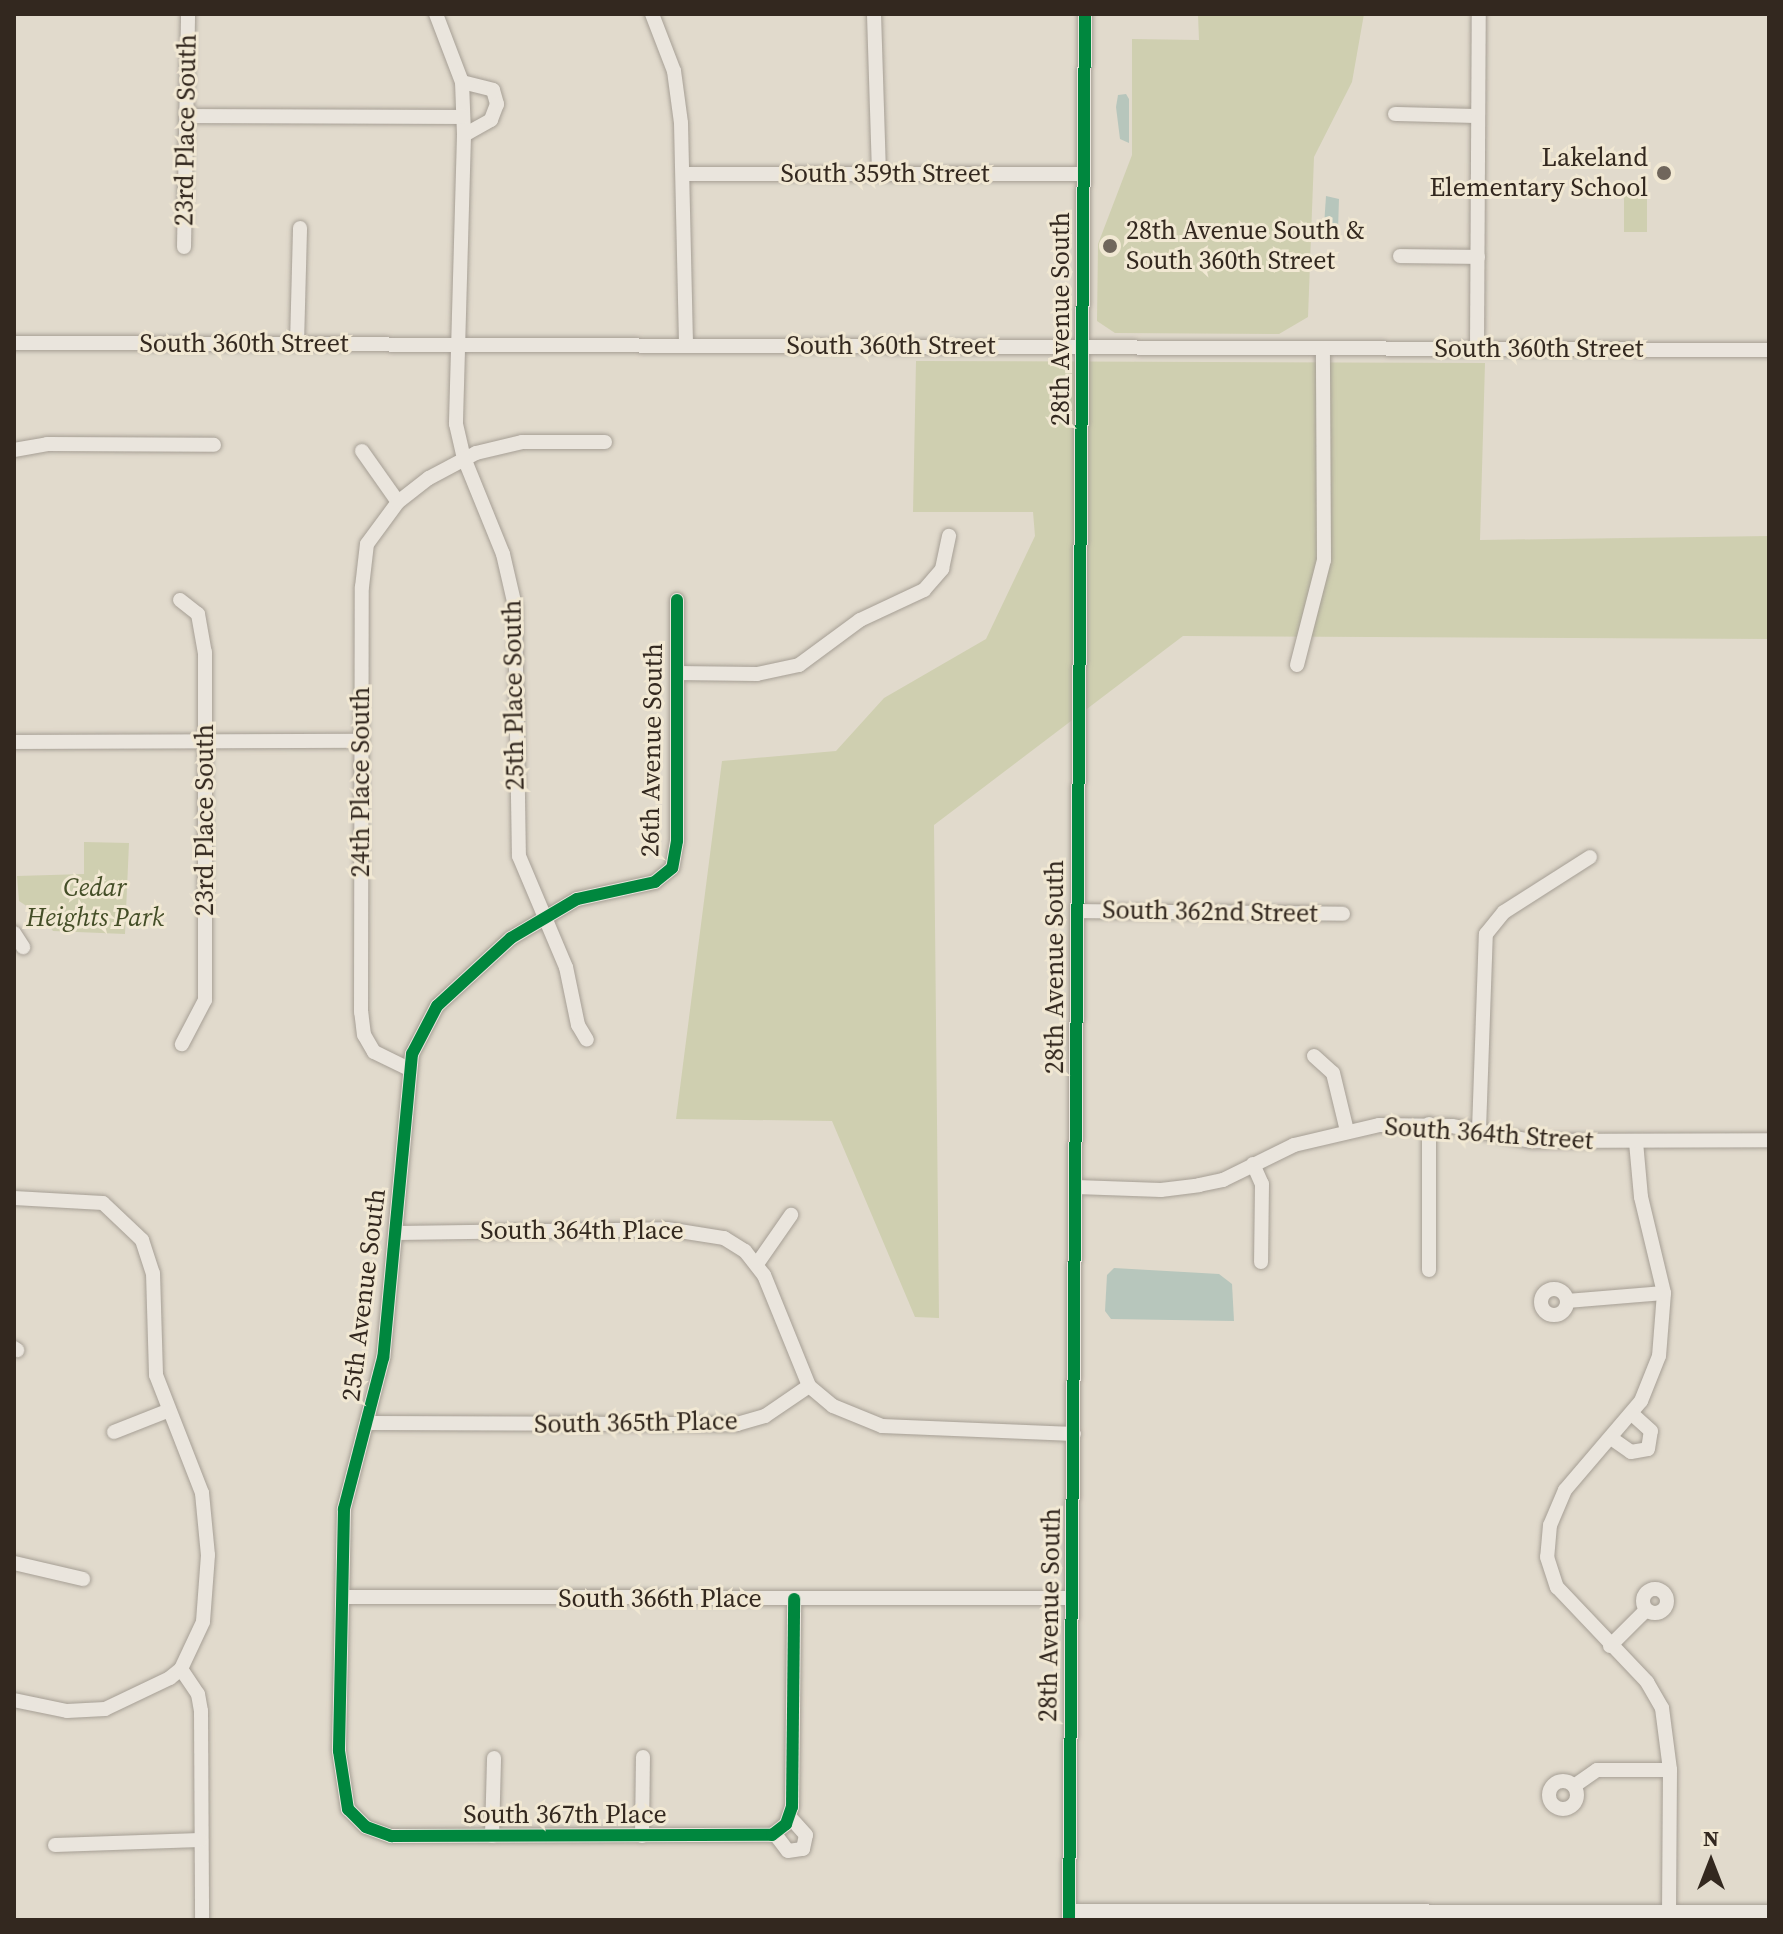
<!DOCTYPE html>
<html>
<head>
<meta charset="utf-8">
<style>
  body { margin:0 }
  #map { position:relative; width:1783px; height:1934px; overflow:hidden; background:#e1dacc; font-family:"Source Serif 4",serif }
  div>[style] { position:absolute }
  .green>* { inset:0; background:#cfcfb0 }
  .water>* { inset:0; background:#b7c6bc }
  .roads { filter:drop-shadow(0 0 2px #a69f95) drop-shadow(0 0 2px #a69f95) }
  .minor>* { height:14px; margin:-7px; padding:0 7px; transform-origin:7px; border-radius:7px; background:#eae5dd }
  .minor>.ring { margin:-7px; padding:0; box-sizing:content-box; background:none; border:14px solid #eae5dd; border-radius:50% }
  .cycleway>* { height:12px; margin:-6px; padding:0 6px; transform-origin:6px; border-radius:6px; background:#00873e }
  .dots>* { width:22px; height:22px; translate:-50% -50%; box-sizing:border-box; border:4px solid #f1e8d3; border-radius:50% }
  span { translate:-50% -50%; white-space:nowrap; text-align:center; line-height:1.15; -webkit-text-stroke:6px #f1e8d3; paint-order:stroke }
  .street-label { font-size:26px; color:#33281f }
  .poi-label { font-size:26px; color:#33281f }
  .right { translate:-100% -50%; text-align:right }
  .left { translate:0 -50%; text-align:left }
  .park-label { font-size:26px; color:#444e27; font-style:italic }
  .frame { position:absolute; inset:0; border:16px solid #33281f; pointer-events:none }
  .north { position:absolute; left:1671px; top:1822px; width:80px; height:80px; -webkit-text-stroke:6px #f1e8d3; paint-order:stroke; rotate:0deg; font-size:22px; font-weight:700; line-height:32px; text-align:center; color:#33281f }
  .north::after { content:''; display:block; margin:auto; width:28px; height:36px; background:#33281f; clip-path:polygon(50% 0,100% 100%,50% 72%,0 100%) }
</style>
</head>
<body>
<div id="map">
  <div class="green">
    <i style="clip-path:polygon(1198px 14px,1364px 14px,1352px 82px,1314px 157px,1308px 317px,1279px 334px,1115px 333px,1097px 321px,1098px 244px,1132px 155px,1132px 39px,1199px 40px)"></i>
    <i style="clip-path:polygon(1624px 191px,1647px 191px,1647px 232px,1624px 232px)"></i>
    <i style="clip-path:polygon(916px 361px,1485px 363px,1480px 540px,1769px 536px,1769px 639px,1183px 636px,934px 825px,939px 1318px,915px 1317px,832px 1121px,676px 1119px,722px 761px,836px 751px,884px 698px,986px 639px,1035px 536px,1033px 512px,913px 512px)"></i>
    <i style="clip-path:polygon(84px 842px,129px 843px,125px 934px,53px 931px,43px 917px,19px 901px,17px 876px,84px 874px)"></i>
  </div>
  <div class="water">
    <i style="clip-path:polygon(1126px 94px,1129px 99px,1129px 143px,1120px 139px,1116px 107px,1118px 95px)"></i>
    <i style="clip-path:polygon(1326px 196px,1339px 199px,1338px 230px,1324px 226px)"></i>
    <i style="clip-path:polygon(1114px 1268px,1219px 1274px,1232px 1284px,1234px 1321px,1111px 1319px,1105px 1311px,1107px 1275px)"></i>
  </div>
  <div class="roads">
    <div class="minor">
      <i style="left:436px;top:14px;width:73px;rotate:69.1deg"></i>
      <i style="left:462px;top:82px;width:53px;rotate:87.8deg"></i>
      <i style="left:464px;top:135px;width:289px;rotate:91.6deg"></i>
      <i style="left:456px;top:424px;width:35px;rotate:77deg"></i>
      <i style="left:464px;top:458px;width:104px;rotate:67.9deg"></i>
      <i style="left:503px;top:554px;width:53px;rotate:77deg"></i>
      <i style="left:515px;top:606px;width:250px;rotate:89.1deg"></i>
      <i style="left:519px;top:856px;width:121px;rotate:67.1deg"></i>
      <i style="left:566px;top:967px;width:59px;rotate:78.3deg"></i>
      <i style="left:578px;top:1025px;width:17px;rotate:59deg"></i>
      <i style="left:652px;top:14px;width:61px;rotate:68.9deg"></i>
      <i style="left:674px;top:71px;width:52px;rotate:82.3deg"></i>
      <i style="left:681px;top:123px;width:222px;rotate:88.7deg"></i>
      <i style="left:874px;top:14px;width:160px;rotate:88.2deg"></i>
      <i style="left:462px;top:82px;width:32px;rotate:14deg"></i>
      <i style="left:493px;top:90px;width:15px;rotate:74deg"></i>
      <i style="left:497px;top:104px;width:17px;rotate:111deg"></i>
      <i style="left:491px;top:120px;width:31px;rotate:151deg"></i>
      <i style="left:1395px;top:114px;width:83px;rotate:1.4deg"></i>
      <i style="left:186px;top:116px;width:277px;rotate:0.2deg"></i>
      <i style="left:686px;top:174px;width:398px"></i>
      <i style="left:184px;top:247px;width:233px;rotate:-89deg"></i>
      <i style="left:1400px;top:256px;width:78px;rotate:0.7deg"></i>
      <i style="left:14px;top:343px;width:1755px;rotate:0.23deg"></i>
      <i style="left:297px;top:344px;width:116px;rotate:-88.5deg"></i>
      <i style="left:1477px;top:348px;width:334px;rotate:-89.7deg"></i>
      <i style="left:14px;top:450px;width:34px;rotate:-10deg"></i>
      <i style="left:47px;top:444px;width:167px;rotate:0.3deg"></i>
      <i style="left:362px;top:451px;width:62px;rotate:54.8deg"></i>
      <i style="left:180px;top:600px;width:23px;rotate:38deg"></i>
      <i style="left:198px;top:614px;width:39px;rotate:80deg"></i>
      <i style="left:205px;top:652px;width:348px;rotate:90deg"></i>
      <i style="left:205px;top:1000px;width:50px;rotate:117.6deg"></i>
      <i style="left:677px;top:600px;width:241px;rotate:90deg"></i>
      <i style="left:677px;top:841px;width:27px;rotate:100deg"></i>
      <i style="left:672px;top:868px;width:22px;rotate:141deg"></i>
      <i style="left:655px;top:882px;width:80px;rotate:167.7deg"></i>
      <i style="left:577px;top:899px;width:77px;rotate:149.4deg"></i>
      <i style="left:511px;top:938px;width:100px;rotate:137.4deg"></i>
      <i style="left:437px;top:1006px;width:54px;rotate:117.5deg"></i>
      <i style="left:412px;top:1054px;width:305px;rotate:95.4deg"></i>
      <i style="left:383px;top:1358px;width:156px;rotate:104.5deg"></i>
      <i style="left:344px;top:1509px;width:242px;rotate:91.2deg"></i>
      <i style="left:339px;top:1751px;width:59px;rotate:81.2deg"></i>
      <i style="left:348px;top:1809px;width:25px;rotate:45deg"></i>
      <i style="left:366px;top:1827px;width:27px;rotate:20deg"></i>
      <i style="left:391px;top:1836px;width:381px;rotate:-0.2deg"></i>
      <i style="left:772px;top:1835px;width:18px;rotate:-38deg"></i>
      <i style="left:786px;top:1824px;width:18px;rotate:-71deg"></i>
      <i style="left:792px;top:1807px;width:208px;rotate:-89.4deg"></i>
      <i style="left:1297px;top:665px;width:108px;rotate:-75.6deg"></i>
      <i style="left:1324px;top:560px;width:212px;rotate:-90.3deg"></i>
      <i style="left:677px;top:673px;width:80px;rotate:0.7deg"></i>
      <i style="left:757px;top:674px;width:43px;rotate:-12.1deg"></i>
      <i style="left:799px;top:665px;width:76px;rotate:-36.4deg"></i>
      <i style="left:860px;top:620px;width:71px;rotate:-25.1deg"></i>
      <i style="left:924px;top:590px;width:28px;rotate:-49deg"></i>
      <i style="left:942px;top:569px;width:34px;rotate:-78deg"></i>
      <i style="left:14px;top:742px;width:348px;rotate:-0.2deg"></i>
      <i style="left:1077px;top:911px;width:266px;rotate:0.6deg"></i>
      <i style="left:14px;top:933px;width:17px;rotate:57deg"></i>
      <i style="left:1314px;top:1056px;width:25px;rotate:42deg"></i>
      <i style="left:1333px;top:1073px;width:60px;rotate:76.4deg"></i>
      <i style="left:409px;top:1069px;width:39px;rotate:-154deg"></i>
      <i style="left:374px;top:1052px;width:20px;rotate:-120deg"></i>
      <i style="left:364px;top:1035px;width:23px;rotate:-97deg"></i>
      <i style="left:361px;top:1012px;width:425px;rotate:-89.9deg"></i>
      <i style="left:362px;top:587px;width:43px;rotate:-83.4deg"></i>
      <i style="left:367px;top:544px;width:52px;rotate:-53.6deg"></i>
      <i style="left:398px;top:502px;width:39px;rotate:-38deg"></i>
      <i style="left:429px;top:478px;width:53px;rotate:-28deg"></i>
      <i style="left:476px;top:453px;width:47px;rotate:-13.4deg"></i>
      <i style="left:522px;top:442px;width:83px"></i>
      <i style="left:1479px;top:1130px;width:196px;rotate:-88deg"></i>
      <i style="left:1486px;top:934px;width:28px;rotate:-51deg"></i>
      <i style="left:1504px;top:912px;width:102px;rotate:-32.6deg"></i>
      <i style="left:1636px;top:1142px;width:55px;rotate:84.8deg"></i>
      <i style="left:1641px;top:1197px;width:99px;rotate:76.5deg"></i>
      <i style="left:1664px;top:1293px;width:63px;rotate:94.5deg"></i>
      <i style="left:1659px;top:1356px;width:48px;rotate:111.8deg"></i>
      <i style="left:1641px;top:1401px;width:117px;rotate:130.5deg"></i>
      <i style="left:1565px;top:1490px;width:38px;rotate:113deg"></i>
      <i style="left:1550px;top:1525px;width:32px;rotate:95deg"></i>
      <i style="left:1547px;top:1557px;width:32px;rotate:72deg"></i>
      <i style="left:1557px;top:1587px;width:131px;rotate:46.5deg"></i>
      <i style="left:1647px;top:1682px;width:30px;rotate:60deg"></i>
      <i style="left:1662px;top:1708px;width:63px;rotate:82.6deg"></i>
      <i style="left:1670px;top:1770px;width:141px;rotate:90.4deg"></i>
      <i style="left:1253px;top:1164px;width:22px;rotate:66deg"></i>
      <i style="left:1262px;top:1184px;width:78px;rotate:90.7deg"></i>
      <i style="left:1076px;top:1187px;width:85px;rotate:2deg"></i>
      <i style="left:1161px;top:1190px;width:38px;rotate:-7deg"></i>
      <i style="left:1199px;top:1185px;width:25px;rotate:-12deg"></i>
      <i style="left:1223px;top:1180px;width:79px;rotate:-26.2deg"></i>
      <i style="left:1294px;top:1145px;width:87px;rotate:-13.2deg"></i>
      <i style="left:1379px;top:1125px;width:73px;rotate:0.8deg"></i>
      <i style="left:1452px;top:1126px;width:80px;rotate:10.8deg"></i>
      <i style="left:1531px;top:1141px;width:238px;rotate:-0.2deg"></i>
      <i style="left:14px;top:1198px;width:89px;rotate:3.2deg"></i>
      <i style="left:103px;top:1203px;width:54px;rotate:43.5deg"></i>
      <i style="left:142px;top:1240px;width:35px;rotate:72deg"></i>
      <i style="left:153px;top:1273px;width:102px;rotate:88.3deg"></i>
      <i style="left:156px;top:1375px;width:127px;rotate:68.7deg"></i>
      <i style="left:202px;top:1493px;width:62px;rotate:84.5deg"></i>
      <i style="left:208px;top:1555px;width:67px;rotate:94.3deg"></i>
      <i style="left:203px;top:1622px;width:52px;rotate:115.1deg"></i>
      <i style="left:181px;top:1669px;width:14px;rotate:141deg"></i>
      <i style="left:170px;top:1678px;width:72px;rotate:154.5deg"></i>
      <i style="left:105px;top:1709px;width:38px;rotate:177deg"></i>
      <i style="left:67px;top:1711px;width:54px;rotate:-168.3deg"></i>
      <i style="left:397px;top:1233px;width:270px;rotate:-0.8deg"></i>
      <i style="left:667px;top:1229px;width:58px;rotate:9deg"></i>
      <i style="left:724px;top:1238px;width:25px;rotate:32deg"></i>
      <i style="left:745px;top:1251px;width:31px;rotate:52deg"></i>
      <i style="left:764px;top:1275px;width:120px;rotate:67.9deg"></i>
      <i style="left:757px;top:1264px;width:60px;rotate:-55.2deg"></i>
      <i style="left:1429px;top:1270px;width:146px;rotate:-90deg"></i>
      <i class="ring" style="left:1541px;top:1289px;width:12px;height:12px"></i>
      <i style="left:1567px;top:1301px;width:97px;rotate:-4.7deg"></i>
      <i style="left:14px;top:1348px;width:4px;rotate:34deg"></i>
      <i style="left:369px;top:1423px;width:368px;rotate:0.2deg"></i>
      <i style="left:737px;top:1424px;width:29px;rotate:-16deg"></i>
      <i style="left:765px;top:1416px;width:53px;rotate:-34.3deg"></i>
      <i style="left:809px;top:1386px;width:31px;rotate:40deg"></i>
      <i style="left:833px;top:1406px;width:53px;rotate:22.2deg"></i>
      <i style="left:882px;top:1426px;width:192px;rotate:2.4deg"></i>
      <i style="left:114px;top:1432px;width:57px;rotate:-21.6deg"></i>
      <i style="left:1611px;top:1438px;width:24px;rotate:35deg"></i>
      <i style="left:1631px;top:1452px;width:17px;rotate:-10deg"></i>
      <i style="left:1648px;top:1449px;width:18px;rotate:-81deg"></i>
      <i style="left:1651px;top:1431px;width:25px;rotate:-138deg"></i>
      <i style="left:14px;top:1563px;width:71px;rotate:13.1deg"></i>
      <i class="ring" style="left:1643px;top:1589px;width:10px;height:10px"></i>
      <i style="left:344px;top:1597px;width:728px;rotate:0.08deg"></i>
      <i style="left:1610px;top:1646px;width:51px;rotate:-45deg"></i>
      <i style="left:181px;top:1669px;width:30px;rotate:56deg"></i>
      <i style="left:198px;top:1694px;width:17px;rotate:80deg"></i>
      <i style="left:201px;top:1711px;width:209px;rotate:89.7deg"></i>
      <i class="ring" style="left:1549px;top:1781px;width:14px;height:14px"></i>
      <i style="left:1574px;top:1786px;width:28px;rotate:-35deg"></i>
      <i style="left:1597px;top:1770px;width:73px"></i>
      <i style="left:775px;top:1834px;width:21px;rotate:53deg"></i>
      <i style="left:788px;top:1851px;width:15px;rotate:-8deg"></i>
      <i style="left:803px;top:1849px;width:14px;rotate:-78deg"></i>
      <i style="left:806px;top:1835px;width:24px;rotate:-132deg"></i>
      <i style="left:492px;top:1836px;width:78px;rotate:-88.5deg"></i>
      <i style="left:642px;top:1836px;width:79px;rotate:-89.3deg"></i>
      <i style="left:55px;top:1845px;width:145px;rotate:-2deg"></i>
      <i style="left:1069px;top:1911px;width:700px;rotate:0.08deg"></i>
      <i style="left:1069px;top:1920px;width:1906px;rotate:-89.52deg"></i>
    </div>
  </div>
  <div class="cycleway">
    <i style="left:677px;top:600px;width:241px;rotate:90deg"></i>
    <i style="left:677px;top:841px;width:27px;rotate:100deg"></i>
    <i style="left:672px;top:868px;width:22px;rotate:141deg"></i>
    <i style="left:655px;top:882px;width:80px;rotate:167.7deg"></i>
    <i style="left:577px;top:899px;width:77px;rotate:149.4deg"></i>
    <i style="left:511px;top:938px;width:100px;rotate:137.4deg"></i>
    <i style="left:437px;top:1006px;width:54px;rotate:117.5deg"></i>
    <i style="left:412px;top:1054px;width:305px;rotate:95.4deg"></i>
    <i style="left:383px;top:1358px;width:156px;rotate:104.5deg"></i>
    <i style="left:344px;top:1509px;width:242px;rotate:91.2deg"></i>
    <i style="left:339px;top:1751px;width:59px;rotate:81.2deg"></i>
    <i style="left:348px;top:1809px;width:25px;rotate:45deg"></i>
    <i style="left:366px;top:1827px;width:27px;rotate:20deg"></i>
    <i style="left:391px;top:1836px;width:381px;rotate:-0.2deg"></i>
    <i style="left:772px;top:1835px;width:18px;rotate:-38deg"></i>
    <i style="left:786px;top:1824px;width:18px;rotate:-71deg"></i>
    <i style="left:792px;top:1807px;width:208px;rotate:-89.4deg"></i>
    <i style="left:1069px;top:1920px;width:1906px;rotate:-89.52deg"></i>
  </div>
  <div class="dots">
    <i style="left:1664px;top:173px;background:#70665c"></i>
    <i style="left:1110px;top:246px;background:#70665c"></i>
  </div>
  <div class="street-label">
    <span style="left:186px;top:130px;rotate:-89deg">23rd Place South</span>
    <span style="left:885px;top:174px">South 359th Street</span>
    <span style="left:1061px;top:319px;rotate:-90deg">28th Avenue South</span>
    <span style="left:244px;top:344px">South 360th Street</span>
    <span style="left:891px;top:346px">South 360th Street</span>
    <span style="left:1539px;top:349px">South 360th Street</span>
    <span style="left:514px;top:695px;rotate:-91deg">25th Place South</span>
    <span style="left:652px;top:750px;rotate:-89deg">26th Avenue South</span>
    <span style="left:361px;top:782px;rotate:-90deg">24th Place South</span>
    <span style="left:205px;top:820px;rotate:-90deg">23rd Place South</span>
    <span style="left:1210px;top:912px;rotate:1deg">South 362nd Street</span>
    <span style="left:1055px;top:967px;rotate:-90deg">28th Avenue South</span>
    <span style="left:1489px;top:1134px;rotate:4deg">South 364th Street</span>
    <span style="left:582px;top:1231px">South 364th Place</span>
    <span style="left:364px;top:1295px;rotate:-83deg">25th Avenue South</span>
    <span style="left:636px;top:1423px;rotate:-1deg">South 365th Place</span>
    <span style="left:660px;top:1599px">South 366th Place</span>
    <span style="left:1050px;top:1615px;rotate:-89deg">28th Avenue South</span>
    <span style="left:565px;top:1815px">South 367th Place</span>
  </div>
  <div class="poi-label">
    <span class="right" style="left:1648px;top:173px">Lakeland<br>Elementary School</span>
    <span class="left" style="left:1126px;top:246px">28th Avenue South &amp;<br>South 360th Street</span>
  </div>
  <div class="park-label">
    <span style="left:95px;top:903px">Cedar<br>Heights Park</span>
  </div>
  <div class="frame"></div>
  <div class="north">N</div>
</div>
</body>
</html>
